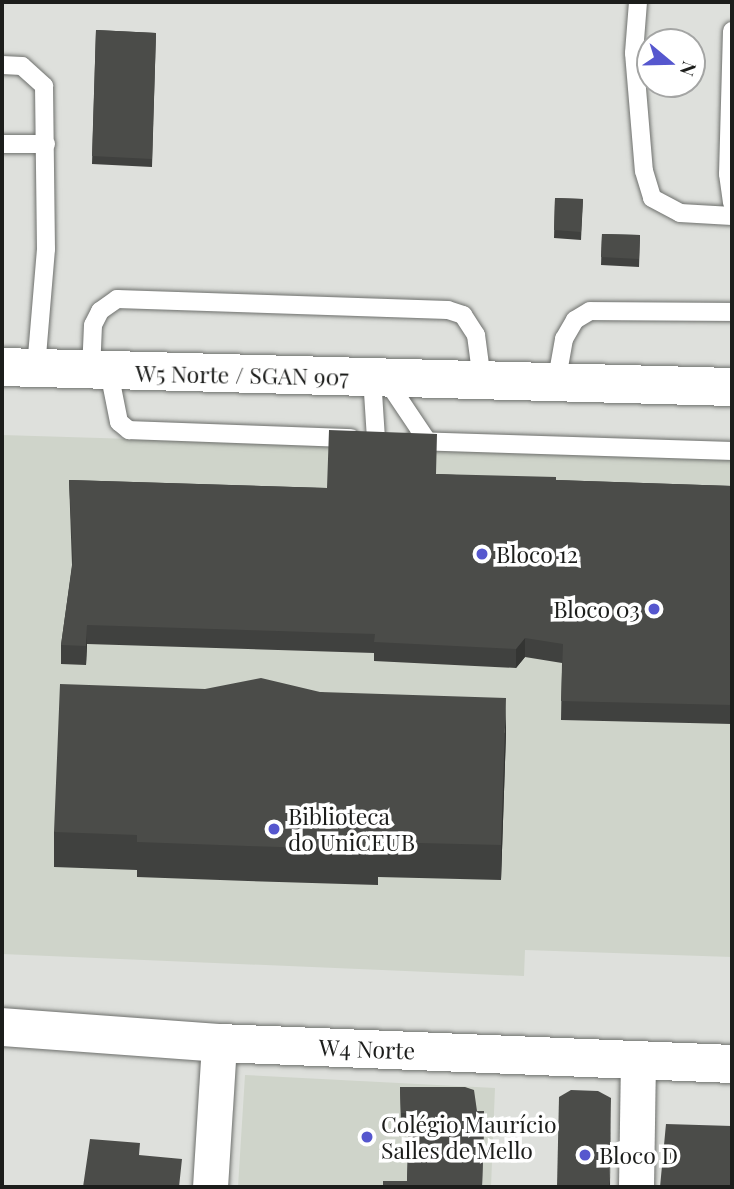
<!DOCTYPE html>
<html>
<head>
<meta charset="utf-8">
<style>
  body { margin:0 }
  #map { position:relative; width:734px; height:1189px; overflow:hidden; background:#dee0dc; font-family:"Playfair Display",serif }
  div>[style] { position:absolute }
  .built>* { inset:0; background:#cfd4ca }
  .roads { filter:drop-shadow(0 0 2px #6d6f6c) drop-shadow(0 0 2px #6d6f6c) }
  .lane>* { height:18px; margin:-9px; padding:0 9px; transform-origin:9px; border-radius:9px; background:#fff }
  .street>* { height:35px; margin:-17.5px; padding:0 17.5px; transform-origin:17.5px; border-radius:17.5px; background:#fff }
  .secondary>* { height:38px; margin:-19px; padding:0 19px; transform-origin:19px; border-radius:19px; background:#fff }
  .wall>* { inset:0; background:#40413f }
  .shaded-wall>* { inset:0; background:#343533 }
  .building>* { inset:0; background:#4b4c49 }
  .dots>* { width:19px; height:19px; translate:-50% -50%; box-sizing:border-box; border:4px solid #fff; border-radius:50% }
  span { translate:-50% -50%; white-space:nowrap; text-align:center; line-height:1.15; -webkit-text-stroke:7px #fff; paint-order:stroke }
  .street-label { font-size:23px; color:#1c1d1b }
  .poi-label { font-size:23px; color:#1c1d1b }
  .left { translate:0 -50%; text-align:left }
  .right { translate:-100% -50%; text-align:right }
  .frame { position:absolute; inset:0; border:4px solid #1c1d1b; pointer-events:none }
  .north { position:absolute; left:636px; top:28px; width:70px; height:70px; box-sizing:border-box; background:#fff; border:2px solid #a4a5a4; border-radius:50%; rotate:109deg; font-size:19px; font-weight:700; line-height:28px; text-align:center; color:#1c1d1b }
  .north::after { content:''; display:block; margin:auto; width:24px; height:32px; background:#5657ce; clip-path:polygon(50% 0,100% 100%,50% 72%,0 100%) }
</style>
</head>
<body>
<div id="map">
  <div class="built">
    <i style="clip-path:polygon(2px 435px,732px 457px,732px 957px,525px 950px,524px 976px,2px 954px)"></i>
    <i style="clip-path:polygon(245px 1075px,495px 1088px,491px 1187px,238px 1187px)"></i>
  </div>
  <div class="roads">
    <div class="lane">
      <i style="left:638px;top:2px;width:51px;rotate:94.5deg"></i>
      <i style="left:634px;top:53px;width:118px;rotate:85.2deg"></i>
      <i style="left:644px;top:171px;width:28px;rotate:73deg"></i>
      <i style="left:652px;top:198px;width:32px;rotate:28deg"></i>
      <i style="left:680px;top:213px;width:52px;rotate:3.3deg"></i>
      <i style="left:732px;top:31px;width:143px;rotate:91.6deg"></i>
      <i style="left:728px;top:174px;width:29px;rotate:82deg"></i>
      <i style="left:2px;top:65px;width:20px;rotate:3deg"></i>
      <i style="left:22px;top:66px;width:30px;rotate:42deg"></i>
      <i style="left:44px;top:86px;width:163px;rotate:89.3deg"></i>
      <i style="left:46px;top:249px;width:118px;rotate:94.8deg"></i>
      <i style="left:2px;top:144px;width:44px"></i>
      <i style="left:91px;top:371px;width:46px;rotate:-87.5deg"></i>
      <i style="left:93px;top:325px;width:16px;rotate:-63deg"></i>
      <i style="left:100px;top:311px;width:21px;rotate:-35deg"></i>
      <i style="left:117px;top:299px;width:331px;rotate:1.9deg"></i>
      <i style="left:448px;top:310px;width:16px;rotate:18deg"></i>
      <i style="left:463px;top:315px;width:24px;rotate:57deg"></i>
      <i style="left:476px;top:335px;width:45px;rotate:82.4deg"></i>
      <i style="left:109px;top:372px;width:51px;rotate:78.7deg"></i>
      <i style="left:119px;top:422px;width:13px;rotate:39deg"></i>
      <i style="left:129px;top:430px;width:222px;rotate:2.1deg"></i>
      <i style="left:372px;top:377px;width:62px;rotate:86.3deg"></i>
      <i style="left:385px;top:378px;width:77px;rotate:56.1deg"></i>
      <i style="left:556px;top:384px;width:46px;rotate:-79.9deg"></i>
      <i style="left:564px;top:339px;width:22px;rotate:-60deg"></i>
      <i style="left:575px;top:320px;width:17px;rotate:-31deg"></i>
      <i style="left:590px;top:311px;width:142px;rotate:0.4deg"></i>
      <i style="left:414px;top:441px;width:318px;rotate:1.8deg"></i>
    </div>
    <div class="street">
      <i style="left:210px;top:1187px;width:144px;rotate:-86.4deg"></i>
      <i style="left:636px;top:1187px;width:125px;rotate:-89.1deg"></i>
    </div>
    <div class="secondary">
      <i style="left:2px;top:367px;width:730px;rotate:1.57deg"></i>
      <i style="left:2px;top:1027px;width:218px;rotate:4.2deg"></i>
      <i style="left:219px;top:1043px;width:513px;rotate:2.34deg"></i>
    </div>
  </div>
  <div class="wall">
    <i style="clip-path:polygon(96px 30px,156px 33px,152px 167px,92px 164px)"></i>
    <i style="clip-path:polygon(555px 198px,583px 199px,581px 240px,554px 238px)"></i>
    <i style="clip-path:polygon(602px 234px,640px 235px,639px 267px,601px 265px)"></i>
    <i style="clip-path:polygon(437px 474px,556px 480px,732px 486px,732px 724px,561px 720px,562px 663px,525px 657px,516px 668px,374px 661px,374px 653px,87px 644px,86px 665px,61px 664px,61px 645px,72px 565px,69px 480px,327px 488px)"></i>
    <i style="clip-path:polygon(320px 692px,506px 733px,501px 880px,378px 877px,378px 885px,248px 881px,137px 877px,137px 870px,54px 867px,54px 832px)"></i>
    <i style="clip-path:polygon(400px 1087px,477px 1111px,484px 1127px,482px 1187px,383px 1187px,407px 1181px,409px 1128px,401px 1128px)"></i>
  </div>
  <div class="shaded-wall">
    <i style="clip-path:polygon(87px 625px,87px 644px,86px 665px,86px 646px)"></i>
    <i style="clip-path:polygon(525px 638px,525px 657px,516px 668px,516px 649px)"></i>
    <i style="clip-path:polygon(506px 698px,506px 733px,501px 880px,501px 845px)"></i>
    <i style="clip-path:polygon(611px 1098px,610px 1187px,609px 1187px)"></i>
  </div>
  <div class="building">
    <i style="clip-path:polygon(96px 30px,156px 33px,152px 159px,92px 156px)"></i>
    <i style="clip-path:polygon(555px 198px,583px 199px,581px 232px,554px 230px)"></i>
    <i style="clip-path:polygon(602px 234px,640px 235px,639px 259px,601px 257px)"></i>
    <i style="clip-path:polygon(329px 430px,437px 434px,436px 474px,556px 477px,556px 480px,732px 486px,732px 705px,561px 701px,563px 644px,525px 638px,516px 649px,374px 642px,375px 634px,87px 625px,86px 646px,61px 645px,73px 560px,69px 480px,327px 488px)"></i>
    <i style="clip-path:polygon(261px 678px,320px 692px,506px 698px,501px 845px,378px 842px,378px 850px,248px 846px,137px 842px,137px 835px,54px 832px,60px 684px,205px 689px)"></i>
    <i style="clip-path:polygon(400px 1087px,465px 1087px,474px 1090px,477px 1111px,484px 1111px,482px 1187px,383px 1187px,383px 1181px,407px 1181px,409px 1113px,401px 1113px)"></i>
    <i style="clip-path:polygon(571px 1090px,598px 1091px,611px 1098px,609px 1187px,557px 1187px,559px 1097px)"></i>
    <i style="clip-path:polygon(666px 1124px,732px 1126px,732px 1187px,660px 1187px)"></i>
    <i style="clip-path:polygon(90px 1139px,140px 1143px,139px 1155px,182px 1159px,179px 1187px,83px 1187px)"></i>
  </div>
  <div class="dots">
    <i style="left:482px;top:554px;background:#5657ce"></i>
    <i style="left:654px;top:609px;background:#5657ce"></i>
    <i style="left:274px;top:829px;background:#5657ce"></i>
    <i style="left:367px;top:1137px;background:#5657ce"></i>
    <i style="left:585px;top:1155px;background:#5657ce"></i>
  </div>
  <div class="street-label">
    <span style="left:242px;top:375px;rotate:1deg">W5 Norte / SGAN 907</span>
    <span style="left:367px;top:1049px;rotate:2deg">W4 Norte</span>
  </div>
  <div class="poi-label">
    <span class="left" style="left:496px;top:554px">Bloco 12</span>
    <span class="right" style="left:640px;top:609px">Bloco 03</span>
    <span class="left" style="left:288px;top:829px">Biblioteca<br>do UniCEUB</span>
    <span class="left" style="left:381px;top:1137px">Colégio Maurício<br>Salles de Mello</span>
    <span class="left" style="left:599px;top:1155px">Bloco D</span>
  </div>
  <div class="frame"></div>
  <div class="north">N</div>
</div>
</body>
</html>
